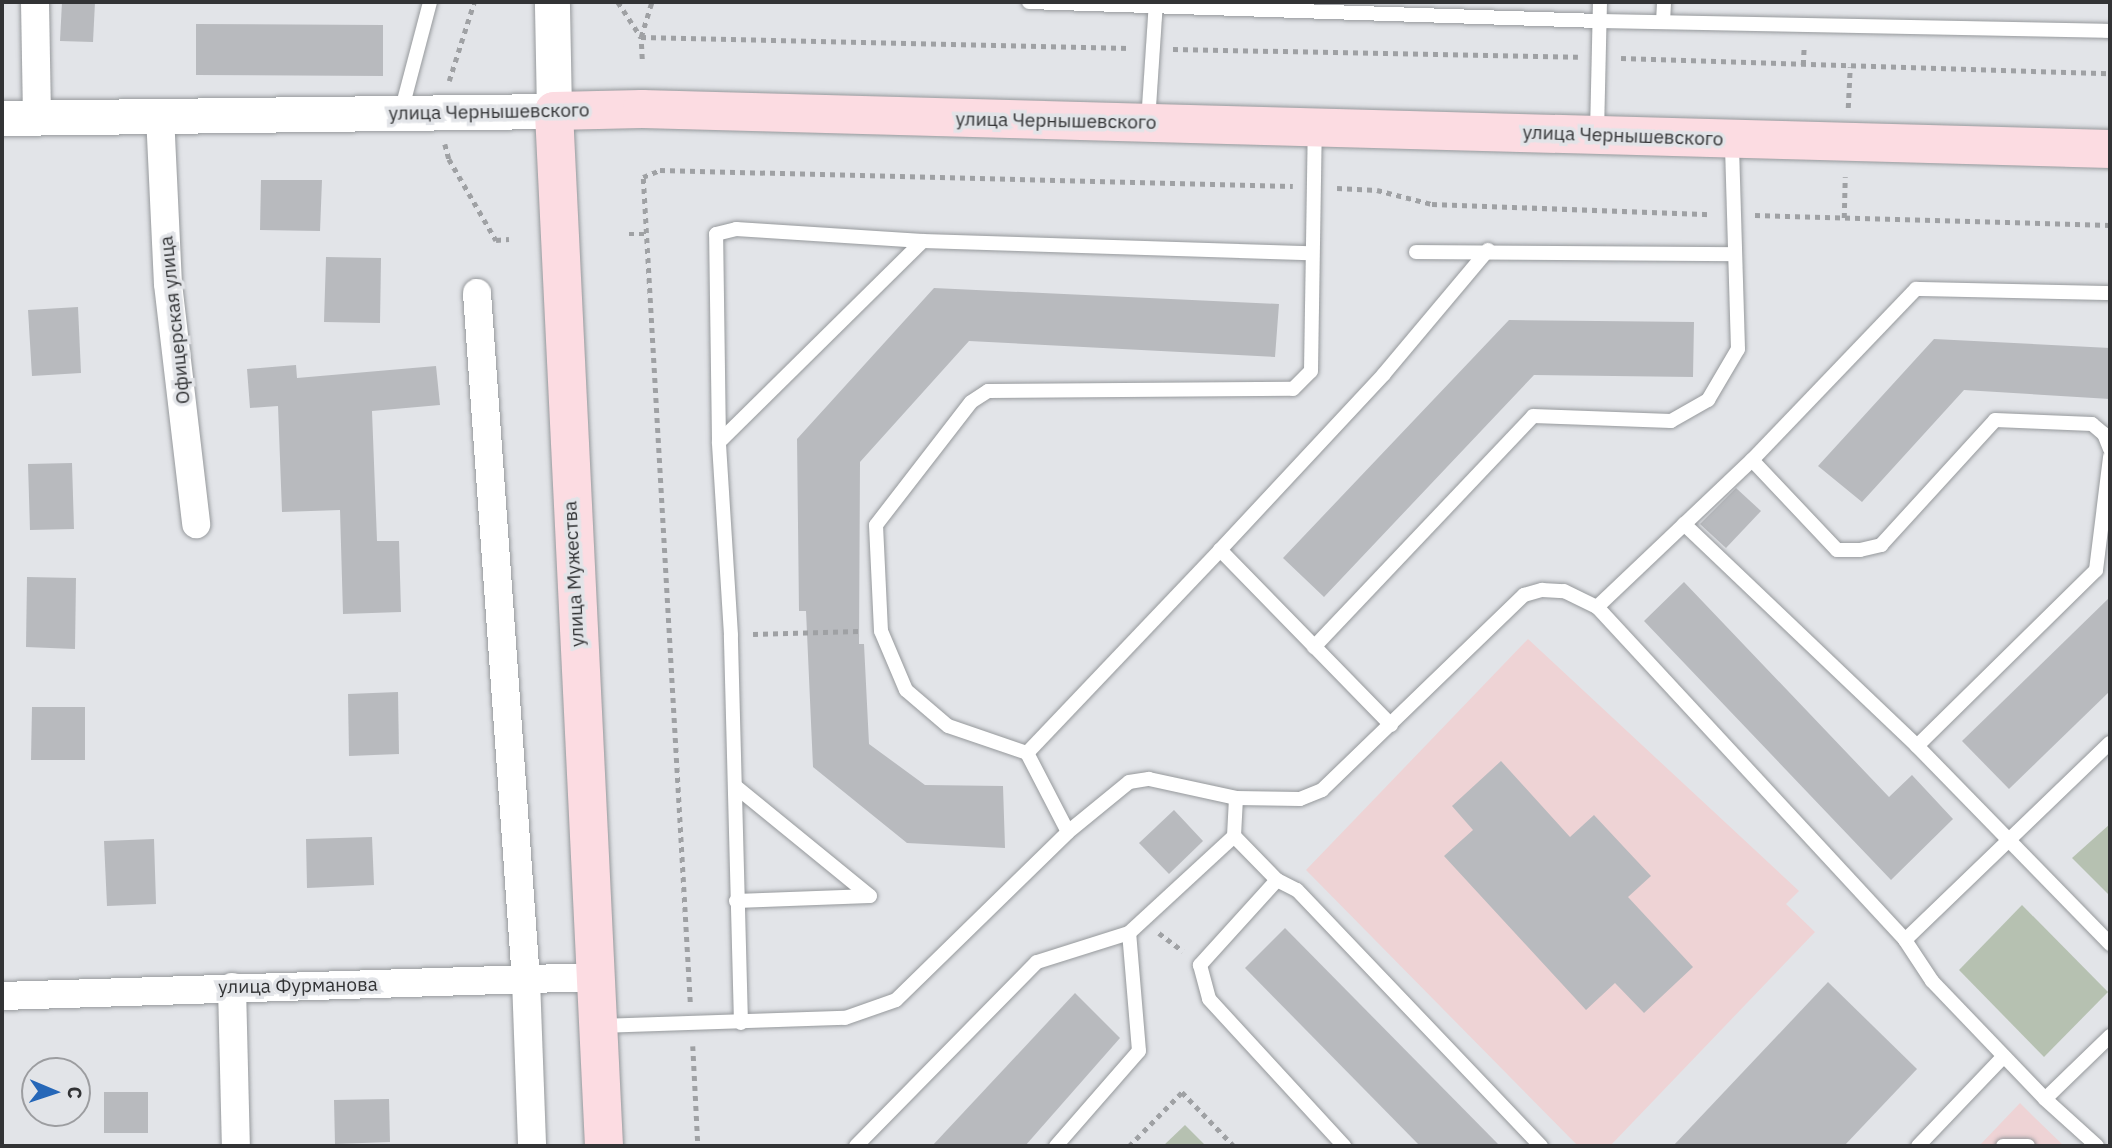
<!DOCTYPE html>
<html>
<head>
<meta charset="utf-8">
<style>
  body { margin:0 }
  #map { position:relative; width:2112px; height:1148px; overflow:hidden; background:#e2e4e8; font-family:"IBM Plex Sans",sans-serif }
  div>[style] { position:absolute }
  .education>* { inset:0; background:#eed3d5 }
  .green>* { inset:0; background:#b6c1b1 }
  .building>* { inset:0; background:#b8babe }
  .path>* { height:4.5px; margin-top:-2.25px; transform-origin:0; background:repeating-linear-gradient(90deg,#9fa1a4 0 5px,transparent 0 10px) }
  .roads { filter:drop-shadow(0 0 2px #96999c) drop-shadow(0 0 2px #96999c) }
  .service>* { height:14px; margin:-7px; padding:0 7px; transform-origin:7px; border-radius:7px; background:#fff }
  .minor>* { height:28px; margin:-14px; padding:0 14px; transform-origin:14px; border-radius:14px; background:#fff }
  .tertiary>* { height:35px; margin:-17.5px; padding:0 17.5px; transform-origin:17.5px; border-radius:17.5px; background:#fff }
  .secondary>* { height:38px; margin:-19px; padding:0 19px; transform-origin:19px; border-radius:19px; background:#fcdce2 }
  span { translate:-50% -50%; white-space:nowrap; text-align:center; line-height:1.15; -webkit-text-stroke:7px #e2e4e8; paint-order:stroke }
  .street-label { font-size:19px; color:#323335 }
  .frame { position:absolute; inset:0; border:4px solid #323335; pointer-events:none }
  .north { position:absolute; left:21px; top:1057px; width:70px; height:70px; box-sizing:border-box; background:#e2e4e8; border:2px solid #9c9da0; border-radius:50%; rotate:92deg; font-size:19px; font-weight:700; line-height:28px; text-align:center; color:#323335 }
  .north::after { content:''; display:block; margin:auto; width:24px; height:32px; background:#2667b8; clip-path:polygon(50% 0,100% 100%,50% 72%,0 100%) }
</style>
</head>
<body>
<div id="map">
  <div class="education">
    <i style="clip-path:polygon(1528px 639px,1799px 891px,1786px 904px,1815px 932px,1610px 1146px,1578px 1146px,1306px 870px)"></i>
    <i style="clip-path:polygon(2020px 1103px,2034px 1117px,2064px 1146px,1979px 1146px)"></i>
  </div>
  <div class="green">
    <i style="clip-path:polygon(2110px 824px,2110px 896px,2072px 858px)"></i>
    <i style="clip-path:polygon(2022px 905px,2108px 992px,2044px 1057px,1959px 970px)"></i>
    <i style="clip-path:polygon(1185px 1125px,1206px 1146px,1163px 1146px)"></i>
  </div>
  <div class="building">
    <i style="clip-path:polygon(62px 2px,95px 2px,93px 42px,60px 41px)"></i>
    <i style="clip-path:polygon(196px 24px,383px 25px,383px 76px,196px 75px)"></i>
    <i style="clip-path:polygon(261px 180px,322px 180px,320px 231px,260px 230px)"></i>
    <i style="clip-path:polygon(326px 257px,381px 258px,380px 323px,324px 322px)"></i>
    <i style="clip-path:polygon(934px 288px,1279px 304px,1275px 357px,969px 341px,860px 462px,859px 644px,864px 644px,869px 744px,925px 785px,1003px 786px,1005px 848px,907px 843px,813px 767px,806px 611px,799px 611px,797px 439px)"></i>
    <i style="clip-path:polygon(78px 307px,81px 373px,32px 376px,28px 310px)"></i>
    <i style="clip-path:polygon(1509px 320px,1694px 322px,1693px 377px,1534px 375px,1324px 597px,1283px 558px)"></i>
    <i style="clip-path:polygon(1934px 339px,2110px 348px,2110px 399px,1964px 390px,1862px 502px,1818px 466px)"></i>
    <i style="clip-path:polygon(296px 365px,297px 378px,436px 366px,440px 405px,372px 411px,377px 541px,399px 541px,401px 612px,343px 614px,340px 510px,282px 512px,278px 406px,250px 408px,247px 369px)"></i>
    <i style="clip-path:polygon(72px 463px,74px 529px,30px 530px,28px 464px)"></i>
    <i style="clip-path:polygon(1736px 488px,1761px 511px,1726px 548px,1700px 524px)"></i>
    <i style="clip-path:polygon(27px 577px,76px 578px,75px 649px,26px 647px)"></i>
    <i style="clip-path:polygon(1684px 582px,1889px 797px,1912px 775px,1953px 819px,1891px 880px,1644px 621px)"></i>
    <i style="clip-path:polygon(2110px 597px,2110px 691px,2009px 789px,1962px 741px)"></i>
    <i style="clip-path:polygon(398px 692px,399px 754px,349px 756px,348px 694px)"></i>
    <i style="clip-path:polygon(32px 707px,85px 707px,85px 760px,31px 760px)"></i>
    <i style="clip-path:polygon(1501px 761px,1570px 837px,1594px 815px,1651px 876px,1628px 897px,1693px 967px,1644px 1013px,1615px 983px,1586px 1010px,1444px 856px,1473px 830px,1452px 806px)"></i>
    <i style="clip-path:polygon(1174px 810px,1203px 841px,1169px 874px,1139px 843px)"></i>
    <i style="clip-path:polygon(372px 837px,374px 885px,307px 888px,306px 839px)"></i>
    <i style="clip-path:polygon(154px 839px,156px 904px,107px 906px,104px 841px)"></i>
    <i style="clip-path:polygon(1285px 928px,1500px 1146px,1420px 1146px,1245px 968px)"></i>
    <i style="clip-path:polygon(1828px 982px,1917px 1069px,1844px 1146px,1673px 1146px)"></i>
    <i style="clip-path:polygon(1075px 993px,1120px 1038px,1025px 1146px,932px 1146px)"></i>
    <i style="clip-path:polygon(104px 1092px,148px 1092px,148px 1133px,104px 1133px)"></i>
    <i style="clip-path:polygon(389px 1099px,390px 1142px,335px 1144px,334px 1100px)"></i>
  </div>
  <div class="path">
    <i style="left:618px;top:2px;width:42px;rotate:56.7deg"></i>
    <i style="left:641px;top:37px;width:489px;rotate:1.3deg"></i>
    <i style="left:1173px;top:49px;width:405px;rotate:1.1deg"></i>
    <i style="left:1621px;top:58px;width:489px;rotate:1.8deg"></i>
    <i style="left:642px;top:59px;width:22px;rotate:-93deg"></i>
    <i style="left:641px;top:37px;width:37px;rotate:-73deg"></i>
    <i style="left:1803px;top:65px;width:17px;rotate:-87deg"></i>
    <i style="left:449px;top:81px;width:83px;rotate:-72.4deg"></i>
    <i style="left:1848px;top:108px;width:41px;rotate:-87.2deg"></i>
    <i style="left:445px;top:144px;width:16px;rotate:75deg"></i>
    <i style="left:449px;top:159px;width:94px;rotate:59.9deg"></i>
    <i style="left:496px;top:240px;width:13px;rotate:-4deg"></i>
    <i style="left:1337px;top:188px;width:40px;rotate:2.9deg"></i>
    <i style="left:1377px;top:190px;width:57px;rotate:14.3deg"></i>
    <i style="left:1432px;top:204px;width:279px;rotate:2.1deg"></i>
    <i style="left:1755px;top:215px;width:355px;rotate:1.6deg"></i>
    <i style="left:1844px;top:218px;width:41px;rotate:-88.6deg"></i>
    <i style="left:629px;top:234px;width:16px"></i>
    <i style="left:753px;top:634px;width:106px;rotate:-1.6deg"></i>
    <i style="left:1159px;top:933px;width:30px;rotate:37deg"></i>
    <i style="left:690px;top:1002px;width:826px;rotate:-93.26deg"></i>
    <i style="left:643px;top:177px;width:18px;rotate:-22deg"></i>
    <i style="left:660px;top:170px;width:633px;rotate:1.45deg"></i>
    <i style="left:693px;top:1046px;width:100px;rotate:87.1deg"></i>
    <i style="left:1129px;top:1146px;width:76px;rotate:-45.5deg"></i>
    <i style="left:1182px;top:1092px;width:75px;rotate:46.1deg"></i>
  </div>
  <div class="roads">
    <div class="service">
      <i style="left:1029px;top:2px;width:571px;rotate:1.91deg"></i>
      <i style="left:1600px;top:21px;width:510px;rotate:1.12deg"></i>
      <i style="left:1663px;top:22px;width:20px;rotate:-87deg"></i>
      <i style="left:401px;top:112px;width:114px;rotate:-75.2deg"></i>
      <i style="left:1148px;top:122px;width:120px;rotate:-86.2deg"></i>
      <i style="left:1597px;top:133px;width:131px;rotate:-88.7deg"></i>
      <i style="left:1416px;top:252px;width:319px;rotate:0.4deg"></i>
      <i style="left:719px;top:442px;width:286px;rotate:-44.6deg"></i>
      <i style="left:1752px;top:460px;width:124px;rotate:46.6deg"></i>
      <i style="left:1837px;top:550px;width:23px"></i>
      <i style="left:1860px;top:550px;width:22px;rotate:-13deg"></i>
      <i style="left:1881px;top:545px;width:169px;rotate:-47.6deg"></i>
      <i style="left:1995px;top:420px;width:97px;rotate:2.4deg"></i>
      <i style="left:2092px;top:424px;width:16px;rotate:40deg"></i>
      <i style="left:2104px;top:434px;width:16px;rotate:68deg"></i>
      <i style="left:1684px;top:524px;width:322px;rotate:43.6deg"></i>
      <i style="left:1917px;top:746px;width:277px;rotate:45.7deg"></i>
      <i style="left:1597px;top:607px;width:454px;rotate:47.2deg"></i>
      <i style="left:1905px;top:940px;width:284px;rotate:-43.9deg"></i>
      <i style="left:1314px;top:647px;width:318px;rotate:-46.5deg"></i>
      <i style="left:1533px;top:416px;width:138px;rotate:2.1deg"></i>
      <i style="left:1671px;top:421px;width:43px;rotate:-29.6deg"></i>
      <i style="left:1708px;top:400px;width:59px;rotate:-59.5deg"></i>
      <i style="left:1738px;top:349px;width:208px;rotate:-91.7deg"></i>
      <i style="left:1391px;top:725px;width:245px;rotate:-134.3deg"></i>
      <i style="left:1220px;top:550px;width:241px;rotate:-47deg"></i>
      <i style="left:1384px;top:374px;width:162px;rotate:-50deg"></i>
      <i style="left:1917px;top:746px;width:251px;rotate:-44.5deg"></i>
      <i style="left:2096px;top:570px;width:114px;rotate:-82.9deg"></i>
      <i style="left:1027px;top:753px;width:280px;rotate:-46.4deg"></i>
      <i style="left:735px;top:786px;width:174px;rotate:39.2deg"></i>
      <i style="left:1236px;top:798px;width:38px;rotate:93deg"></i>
      <i style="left:1234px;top:836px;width:62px;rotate:45.7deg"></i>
      <i style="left:1277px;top:880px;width:22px;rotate:27deg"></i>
      <i style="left:1297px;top:890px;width:354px;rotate:46.4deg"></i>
      <i style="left:1068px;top:832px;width:89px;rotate:-117.4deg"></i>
      <i style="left:1027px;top:753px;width:83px;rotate:-161.1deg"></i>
      <i style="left:948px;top:726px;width:55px;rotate:-139.4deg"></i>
      <i style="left:906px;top:690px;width:64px;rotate:-113deg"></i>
      <i style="left:881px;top:631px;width:106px;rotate:-92.7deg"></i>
      <i style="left:876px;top:525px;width:155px;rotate:-52.3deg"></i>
      <i style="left:971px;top:402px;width:20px;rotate:-33deg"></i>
      <i style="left:988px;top:391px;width:305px;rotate:-0.4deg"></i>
      <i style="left:1293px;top:389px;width:25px;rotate:-45deg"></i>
      <i style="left:1311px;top:371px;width:243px;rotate:-89.1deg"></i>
      <i style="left:1277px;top:880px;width:115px;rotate:132.2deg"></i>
      <i style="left:1200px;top:965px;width:35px;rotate:75deg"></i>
      <i style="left:1209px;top:999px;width:200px;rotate:47.4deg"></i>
      <i style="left:736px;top:901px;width:134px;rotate:-2.1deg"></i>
      <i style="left:1905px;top:940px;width:49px;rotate:56.6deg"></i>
      <i style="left:1932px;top:981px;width:163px;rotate:46.2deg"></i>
      <i style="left:2045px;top:1099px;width:91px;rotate:-44.1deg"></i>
      <i style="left:741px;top:1023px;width:388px;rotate:-91.5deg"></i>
      <i style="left:731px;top:635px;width:193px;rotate:-93.6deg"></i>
      <i style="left:719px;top:442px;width:208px;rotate:-90.8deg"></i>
      <i style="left:716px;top:234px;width:21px;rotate:-14deg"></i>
      <i style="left:736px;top:229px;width:187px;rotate:3.7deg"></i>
      <i style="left:923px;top:241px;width:387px;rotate:1.8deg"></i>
      <i style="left:599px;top:1026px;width:246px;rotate:-1.9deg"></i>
      <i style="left:845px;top:1018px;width:54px;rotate:-19.4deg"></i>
      <i style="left:896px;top:1000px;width:240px;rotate:-44.3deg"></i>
      <i style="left:1068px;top:832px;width:79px;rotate:-39.3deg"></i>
      <i style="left:1129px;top:782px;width:20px;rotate:-9deg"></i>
      <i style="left:1149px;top:779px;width:89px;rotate:12.3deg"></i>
      <i style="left:1236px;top:798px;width:64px;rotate:0.9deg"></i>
      <i style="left:1300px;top:799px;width:24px;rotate:-22deg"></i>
      <i style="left:1322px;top:790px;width:281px;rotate:-44deg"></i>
      <i style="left:1524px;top:595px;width:19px;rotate:-16deg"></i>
      <i style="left:1542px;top:590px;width:22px;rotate:3deg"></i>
      <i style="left:1564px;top:591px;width:37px;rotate:26deg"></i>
      <i style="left:1597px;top:607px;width:214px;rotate:-43.5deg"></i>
      <i style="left:1752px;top:460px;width:237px;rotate:-46.2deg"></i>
      <i style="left:1916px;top:289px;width:194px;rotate:1.2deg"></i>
      <i style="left:2045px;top:1099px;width:70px;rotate:42.1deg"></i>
      <i style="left:856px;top:1146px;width:258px;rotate:-45.5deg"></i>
      <i style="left:1037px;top:962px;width:96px;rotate:-17.5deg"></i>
      <i style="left:1129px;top:933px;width:143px;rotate:-42.7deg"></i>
      <i style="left:1056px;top:1146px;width:126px;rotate:-48.9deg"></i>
      <i style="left:1139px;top:1051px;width:118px;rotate:-94.8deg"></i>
      <i style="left:1918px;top:1146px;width:124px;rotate:-46.3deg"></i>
      <i style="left:2003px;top:1146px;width:25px"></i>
    </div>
    <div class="minor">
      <i style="left:35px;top:2px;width:112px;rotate:89deg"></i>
      <i style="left:160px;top:115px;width:169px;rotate:87.3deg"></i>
      <i style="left:168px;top:284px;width:242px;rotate:83.3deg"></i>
      <i style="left:477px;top:293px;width:689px;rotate:85.92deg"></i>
      <i style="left:526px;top:980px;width:166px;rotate:87.9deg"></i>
      <i style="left:232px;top:987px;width:159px;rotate:88.6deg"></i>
      <i style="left:2px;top:996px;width:593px;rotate:-1.84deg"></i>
    </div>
    <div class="tertiary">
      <i style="left:2px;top:118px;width:552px;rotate:-0.73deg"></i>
      <i style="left:554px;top:111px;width:109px;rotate:-91.1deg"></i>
    </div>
    <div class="secondary">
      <i style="left:604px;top:1146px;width:1036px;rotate:-92.77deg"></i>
      <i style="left:554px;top:111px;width:88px;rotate:-1.3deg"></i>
      <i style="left:642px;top:109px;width:1469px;rotate:1.56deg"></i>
    </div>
  </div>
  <div class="street-label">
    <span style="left:489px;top:112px;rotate:-1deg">улица Чернышевского</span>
    <span style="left:1056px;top:121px;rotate:1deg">улица Чернышевского</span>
    <span style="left:1623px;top:136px;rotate:2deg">улица Чернышевского</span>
    <span style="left:175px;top:320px;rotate:-96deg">Офицерская улица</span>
    <span style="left:574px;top:574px;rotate:-93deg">улица Мужества</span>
    <span style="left:298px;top:986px;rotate:-1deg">улица Фурманова</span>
  </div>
  <div class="frame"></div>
  <div class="north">С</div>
</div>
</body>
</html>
